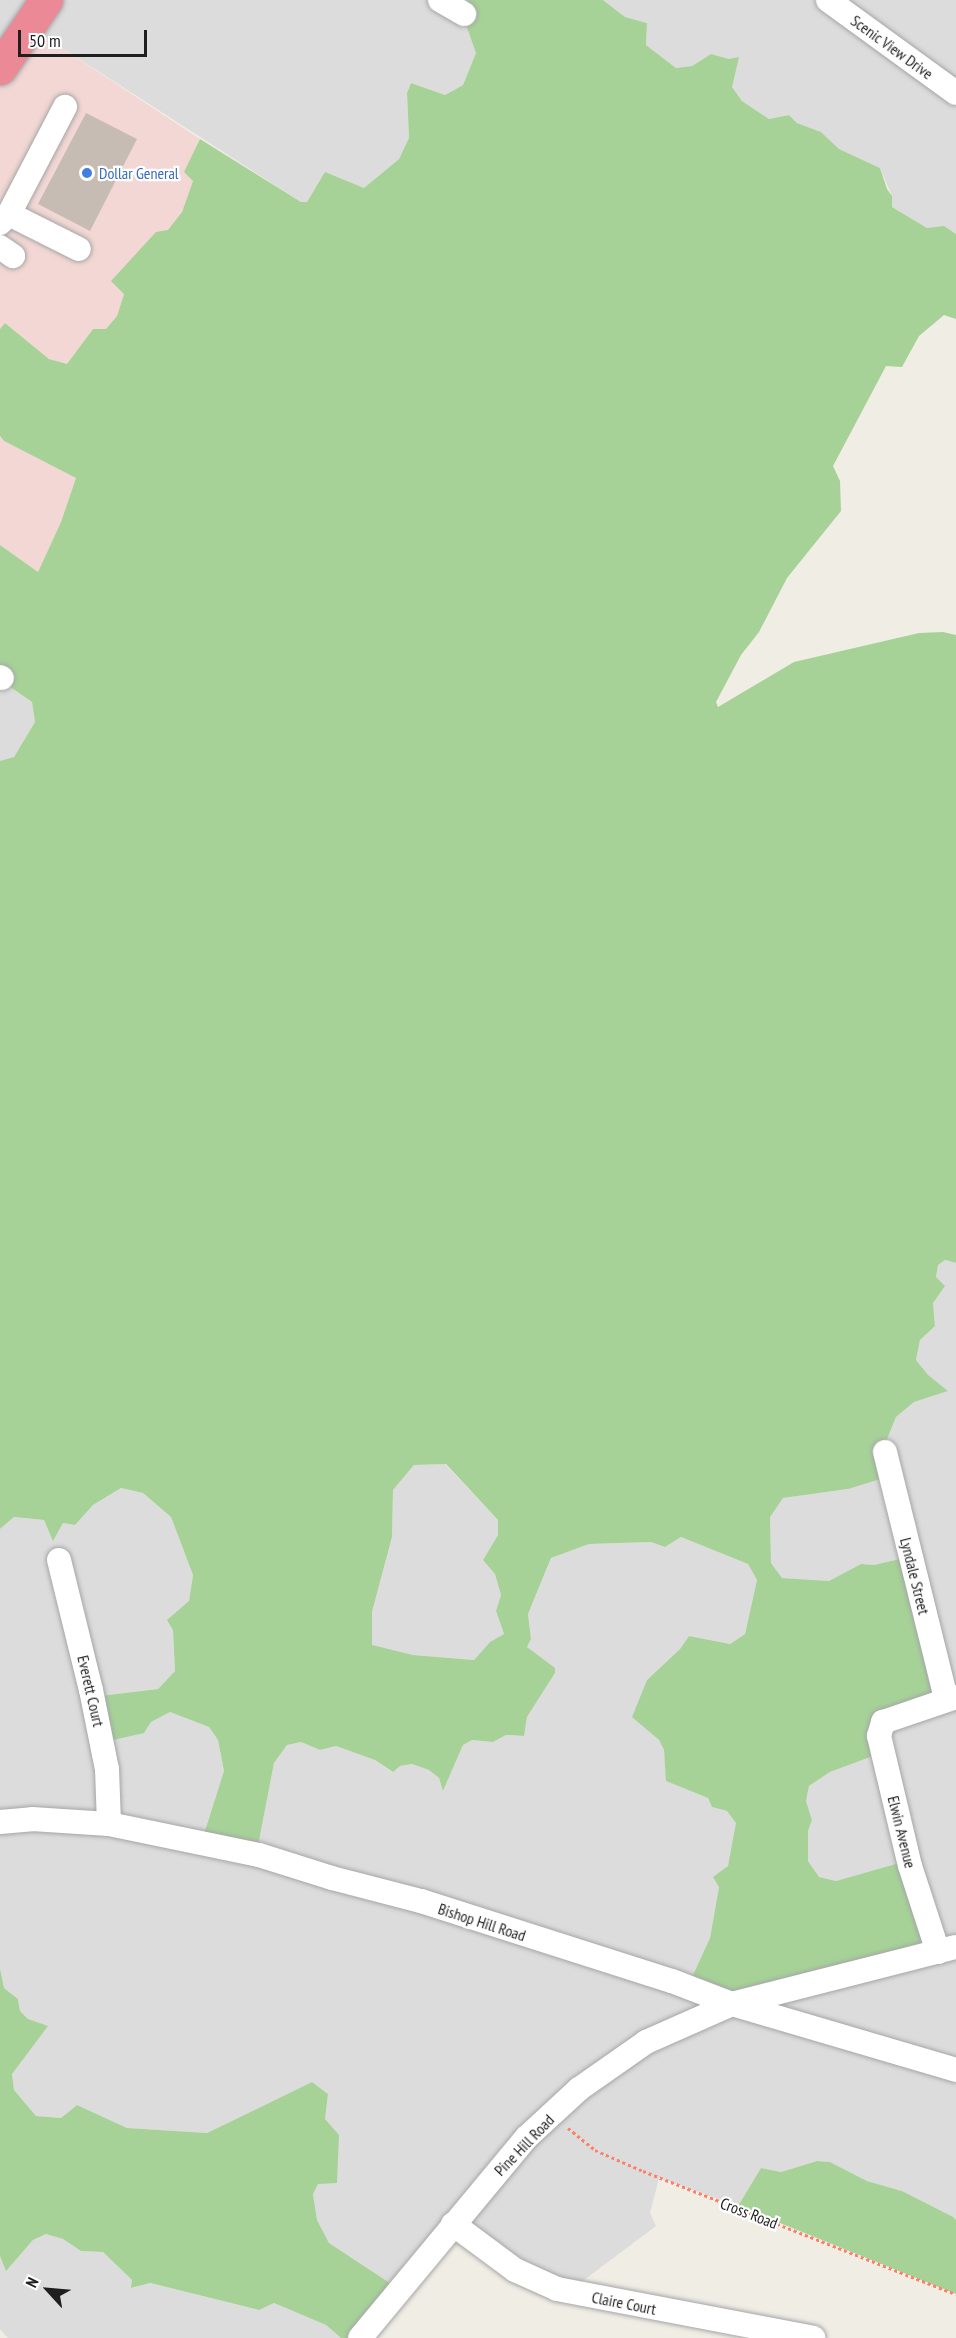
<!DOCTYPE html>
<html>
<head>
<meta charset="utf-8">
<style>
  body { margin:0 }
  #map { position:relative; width:956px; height:2338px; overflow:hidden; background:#f0ede5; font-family:"PT Sans Narrow",sans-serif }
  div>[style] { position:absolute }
  .residential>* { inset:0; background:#dddcdc }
  .commercial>* { inset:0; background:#f2d7d4 }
  .forest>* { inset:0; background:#a6d298 }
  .building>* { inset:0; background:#c6bcb4 }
  .path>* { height:3px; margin-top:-1.5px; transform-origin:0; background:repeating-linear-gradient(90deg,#ff8068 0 3px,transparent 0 6px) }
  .roads { filter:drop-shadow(0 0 2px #a6a6a6) drop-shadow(0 0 2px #a6a6a6) }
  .minor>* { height:24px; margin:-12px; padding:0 12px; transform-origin:12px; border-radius:12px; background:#fff }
  .highway>* { height:33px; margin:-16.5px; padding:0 16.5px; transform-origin:16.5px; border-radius:16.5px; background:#eb8a96 }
  .dots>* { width:16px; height:16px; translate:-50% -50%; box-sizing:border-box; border:3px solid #fff; border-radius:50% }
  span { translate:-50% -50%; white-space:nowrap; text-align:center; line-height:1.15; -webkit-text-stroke:4.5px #fff; paint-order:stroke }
  .street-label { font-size:16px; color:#1f1f1f }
  .shop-label { font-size:16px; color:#366cbe }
  .left { translate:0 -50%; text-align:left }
  .north { position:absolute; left:18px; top:2260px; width:60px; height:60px; -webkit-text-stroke:4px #fff; paint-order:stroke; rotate:296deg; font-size:16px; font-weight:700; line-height:24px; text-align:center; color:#1f1f1f }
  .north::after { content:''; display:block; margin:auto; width:21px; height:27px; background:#1f1f1f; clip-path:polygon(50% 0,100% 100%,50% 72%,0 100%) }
  .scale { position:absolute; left:18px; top:30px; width:129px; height:27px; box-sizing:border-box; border:3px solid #1f1f1f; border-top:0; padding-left:8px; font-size:18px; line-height:21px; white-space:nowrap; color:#1f1f1f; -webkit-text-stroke:4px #fff; paint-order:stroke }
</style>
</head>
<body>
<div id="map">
  <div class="residential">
    <i style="clip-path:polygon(0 0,468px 0,461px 11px,476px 53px,463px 85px,445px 95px,411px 83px,407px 93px,409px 138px,399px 159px,364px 188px,325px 173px,307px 202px,301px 202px,39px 33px,0 59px)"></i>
    <i style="clip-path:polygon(603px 0,956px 0,956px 234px,944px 227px,927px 228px,892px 207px,892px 196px,880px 168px,839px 149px,821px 132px,797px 123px,789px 115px,769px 119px,742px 101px,732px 87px,729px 59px,711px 54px,692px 66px,676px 68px,646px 45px,647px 23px,625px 17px)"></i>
    <i style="clip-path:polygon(0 680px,32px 702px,35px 722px,14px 757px,5px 761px,0 761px)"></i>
    <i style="clip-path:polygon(945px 1260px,956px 1263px,956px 2220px,902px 2191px,867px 2181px,830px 2162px,817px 2161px,781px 2172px,761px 2168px,738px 2206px,659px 2178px,650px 2213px,656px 2226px,580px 2283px,538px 2272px,458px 2215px,396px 2287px,329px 2243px,317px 2220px,313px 2194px,333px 2130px,325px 2119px,328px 2094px,312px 2082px,207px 2133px,127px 2128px,77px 2105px,61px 2118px,36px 2116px,14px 2090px,12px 2074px,28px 2019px,20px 2011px,18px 1999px,4px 1988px,0 1967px,0 1529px,14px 1517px,44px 1520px,53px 1540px,63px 1523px,75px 1525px,93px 1505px,121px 1488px,143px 1493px,171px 1517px,193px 1575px,189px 1601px,173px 1630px,175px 1671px,158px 1689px,100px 1696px,144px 1733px,151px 1722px,170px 1712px,209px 1727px,218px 1740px,224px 1771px,202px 1839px,257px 1851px,274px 1763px,287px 1745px,301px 1742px,320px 1750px,336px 1746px,375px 1760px,392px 1772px,400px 1766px,412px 1764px,429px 1770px,439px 1778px,443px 1791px,463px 1745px,472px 1740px,493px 1742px,506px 1735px,524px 1736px,527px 1717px,555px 1673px,527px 1647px,531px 1639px,528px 1614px,551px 1558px,589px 1544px,651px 1542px,665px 1547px,681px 1537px,748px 1564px,757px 1580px,745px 1634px,730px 1644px,689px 1636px,680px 1649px,647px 1680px,633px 1717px,659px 1740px,664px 1750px,667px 1781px,708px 1798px,712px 1807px,727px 1811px,737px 1823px,733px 1853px,719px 1887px,710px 1938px,690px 1984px,906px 1861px,836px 1881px,818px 1877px,808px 1861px,808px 1831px,812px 1820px,806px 1801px,809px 1786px,830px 1772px,881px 1753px,908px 1557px,874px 1565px,861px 1564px,829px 1581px,782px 1578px,771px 1563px,770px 1516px,783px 1498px,848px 1489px,883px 1449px,896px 1417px,914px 1402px,948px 1391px,927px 1375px,916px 1360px,920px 1340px,935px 1326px,933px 1303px,936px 1277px,938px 1264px)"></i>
    <i style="clip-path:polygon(445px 1464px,498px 1520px,498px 1535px,483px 1560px,495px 1573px,501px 1595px,496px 1611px,504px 1634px,490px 1642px,474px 1660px,413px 1655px,372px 1646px,372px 1612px,392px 1537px,393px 1490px,414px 1465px)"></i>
    <i style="clip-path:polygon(46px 2234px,63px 2239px,81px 2251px,103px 2252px,132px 2280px,132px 2288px,149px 2283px,258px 2310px,274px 2303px,326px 2325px,341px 2338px,8px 2338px,0 2329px,0 2256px,6px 2270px,33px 2240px)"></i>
  </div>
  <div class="commercial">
    <i style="clip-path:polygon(39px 33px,200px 139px,185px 171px,193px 181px,182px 212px,124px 294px,117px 316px,106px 329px,93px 329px,67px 364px,49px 359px,5px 323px,0 329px,0 76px)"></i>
    <i style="clip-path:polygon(0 436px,4px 441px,76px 478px,61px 522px,38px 572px,0 545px)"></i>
  </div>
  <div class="forest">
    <i style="clip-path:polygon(evenodd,468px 0,603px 0,625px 17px,647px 23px,646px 45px,676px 68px,692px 66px,711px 54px,729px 59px,739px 57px,732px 87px,742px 101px,769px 119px,789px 115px,797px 123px,821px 132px,839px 149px,880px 168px,887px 189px,892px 196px,892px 207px,927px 228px,944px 226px,956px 234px,956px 319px,944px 315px,919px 336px,902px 367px,886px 366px,833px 466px,840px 481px,841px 511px,787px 578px,759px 632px,741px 655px,716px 702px,718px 707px,794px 662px,919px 633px,943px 632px,956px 635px,956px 1263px,945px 1260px,938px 1265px,936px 1277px,945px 1286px,933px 1303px,935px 1326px,920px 1340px,916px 1360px,928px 1375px,948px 1391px,914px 1402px,896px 1417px,883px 1449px,887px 1477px,848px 1489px,783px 1498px,770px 1517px,771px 1563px,782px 1578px,829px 1581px,861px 1564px,874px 1565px,908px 1557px,944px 1697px,885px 1720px,881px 1753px,830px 1772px,809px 1786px,806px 1801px,812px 1820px,808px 1831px,808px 1861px,819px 1877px,836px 1881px,906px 1861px,936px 1949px,759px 1997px,689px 1984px,710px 1938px,719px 1887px,713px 1877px,728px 1866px,736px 1823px,727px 1811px,712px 1807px,708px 1798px,666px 1781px,664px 1750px,659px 1740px,632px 1717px,647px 1680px,680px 1649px,689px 1636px,730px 1644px,745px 1634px,757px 1580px,748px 1564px,681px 1537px,665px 1547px,651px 1542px,589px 1544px,551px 1558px,528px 1614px,531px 1639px,527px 1647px,555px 1668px,555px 1673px,527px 1717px,524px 1736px,506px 1735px,493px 1742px,472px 1740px,463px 1745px,443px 1791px,439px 1778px,429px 1770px,412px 1764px,400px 1766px,393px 1772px,375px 1760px,336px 1746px,320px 1750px,301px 1742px,287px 1745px,274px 1763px,257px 1851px,202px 1840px,224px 1771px,218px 1740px,209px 1727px,170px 1712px,151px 1722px,144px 1733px,104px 1742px,100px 1696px,158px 1689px,175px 1671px,173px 1630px,167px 1620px,189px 1601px,193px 1575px,171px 1517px,143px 1493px,121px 1488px,93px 1505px,75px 1525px,63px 1523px,53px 1541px,44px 1520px,14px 1517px,0 1529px,0 761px,14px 757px,35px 722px,32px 702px,0 680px,0 545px,38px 572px,61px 522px,76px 478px,4px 441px,0 436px,0 329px,5px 323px,49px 359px,67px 364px,93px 329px,106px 329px,117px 316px,124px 294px,111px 281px,156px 232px,168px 230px,182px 212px,193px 181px,184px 172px,200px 139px,301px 202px,307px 202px,325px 172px,364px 188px,399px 159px,409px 138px,407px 93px,411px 83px,445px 95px,463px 85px,476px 53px,461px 11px,468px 0,446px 1464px,498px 1520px,498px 1535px,483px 1560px,495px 1574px,501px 1595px,496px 1611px,504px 1634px,490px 1642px,474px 1660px,413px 1655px,372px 1645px,372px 1612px,392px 1537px,393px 1490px,414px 1465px,446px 1464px)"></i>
    <i style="clip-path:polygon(0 1968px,4px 1988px,18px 1999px,20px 2011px,28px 2019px,48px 2026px,12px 2074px,14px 2090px,36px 2116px,61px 2118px,77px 2105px,127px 2128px,207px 2133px,312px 2082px,328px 2094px,325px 2119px,339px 2135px,337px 2183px,318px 2184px,313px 2194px,317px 2220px,329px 2243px,396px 2287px,358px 2338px,341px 2338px,326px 2325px,274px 2303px,259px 2310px,150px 2283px,131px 2288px,132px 2280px,103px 2252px,81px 2251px,63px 2239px,46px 2234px,33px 2240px,6px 2271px,0 2256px)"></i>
    <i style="clip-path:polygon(817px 2161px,830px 2162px,867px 2181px,902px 2191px,953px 2217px,956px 2220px,956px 2294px,738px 2206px,761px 2168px,781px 2172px)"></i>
  </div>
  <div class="building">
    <i style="clip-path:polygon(86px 113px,137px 139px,90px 231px,38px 204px)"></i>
  </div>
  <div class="path">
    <i style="left:568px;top:2128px;width:35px;rotate:39deg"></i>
    <i style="left:595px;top:2150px;width:52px;rotate:23.6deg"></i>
    <i style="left:643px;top:2171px;width:336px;rotate:21.5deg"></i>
  </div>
  <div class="roads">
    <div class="minor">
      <i style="left:440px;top:0;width:28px;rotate:30deg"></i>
      <i style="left:828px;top:0;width:158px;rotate:36deg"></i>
      <i style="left:9px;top:214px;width:78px;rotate:26.6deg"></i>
      <i style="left:0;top:223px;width:13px;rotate:-45deg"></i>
      <i style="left:9px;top:214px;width:121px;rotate:-62.4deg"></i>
      <i style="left:0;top:247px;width:16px;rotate:35deg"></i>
      <i style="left:0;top:677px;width:2px;rotate:27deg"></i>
      <i style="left:885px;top:1452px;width:254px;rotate:76.1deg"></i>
      <i style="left:59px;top:1560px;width:134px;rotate:76.2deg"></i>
      <i style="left:91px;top:1690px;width:81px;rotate:78.6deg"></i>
      <i style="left:107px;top:1769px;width:55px;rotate:87.9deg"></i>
      <i style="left:0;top:1822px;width:32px;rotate:-5deg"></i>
      <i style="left:32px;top:1819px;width:77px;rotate:3.7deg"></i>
      <i style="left:109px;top:1824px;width:153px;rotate:11.7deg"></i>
      <i style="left:259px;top:1855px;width:77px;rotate:17.5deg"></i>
      <i style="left:332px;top:1878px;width:92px;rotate:14.5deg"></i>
      <i style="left:421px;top:1901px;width:263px;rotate:17.7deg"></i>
      <i style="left:672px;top:1981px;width:64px;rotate:21deg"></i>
      <i style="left:732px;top:2004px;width:231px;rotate:-14.3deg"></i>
      <i style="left:938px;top:1952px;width:90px;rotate:-108deg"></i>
      <i style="left:910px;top:1866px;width:134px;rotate:-103.4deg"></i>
      <i style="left:879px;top:1736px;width:15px;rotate:-74deg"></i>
      <i style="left:883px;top:1722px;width:77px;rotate:-18.9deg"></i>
      <i style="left:453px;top:2224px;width:77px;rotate:36.6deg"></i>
      <i style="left:515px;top:2270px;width:46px;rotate:24.3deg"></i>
      <i style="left:557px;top:2289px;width:261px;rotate:10.8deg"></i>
      <i style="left:360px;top:2338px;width:261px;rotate:-50.3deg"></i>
      <i style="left:527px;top:2137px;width:71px;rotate:-42.7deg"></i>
      <i style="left:579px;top:2089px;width:82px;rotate:-35deg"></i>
      <i style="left:646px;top:2042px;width:94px;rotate:-23.8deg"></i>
      <i style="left:732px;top:2004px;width:234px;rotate:16.4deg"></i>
    </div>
    <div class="highway">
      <i style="left:0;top:68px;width:82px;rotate:-55.9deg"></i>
    </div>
  </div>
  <div class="dots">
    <i style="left:87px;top:173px;background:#3f7fe0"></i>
  </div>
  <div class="street-label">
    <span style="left:892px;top:47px;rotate:36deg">Scenic View Drive</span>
    <span style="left:915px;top:1576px;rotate:76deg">Lyndale Street</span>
    <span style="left:91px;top:1691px;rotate:77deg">Everett Court</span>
    <span style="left:902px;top:1832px;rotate:76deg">Elwin Avenue</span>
    <span style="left:482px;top:1922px;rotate:18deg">Bishop Hill Road</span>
    <span style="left:524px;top:2145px;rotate:-46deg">Pine Hill Road</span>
    <span style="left:749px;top:2213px;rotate:21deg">Cross Road</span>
    <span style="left:624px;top:2303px;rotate:11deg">Claire Court</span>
  </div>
  <div class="shop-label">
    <span class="left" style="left:99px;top:173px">Dollar General</span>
  </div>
  <div class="north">N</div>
  <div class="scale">50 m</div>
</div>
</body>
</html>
